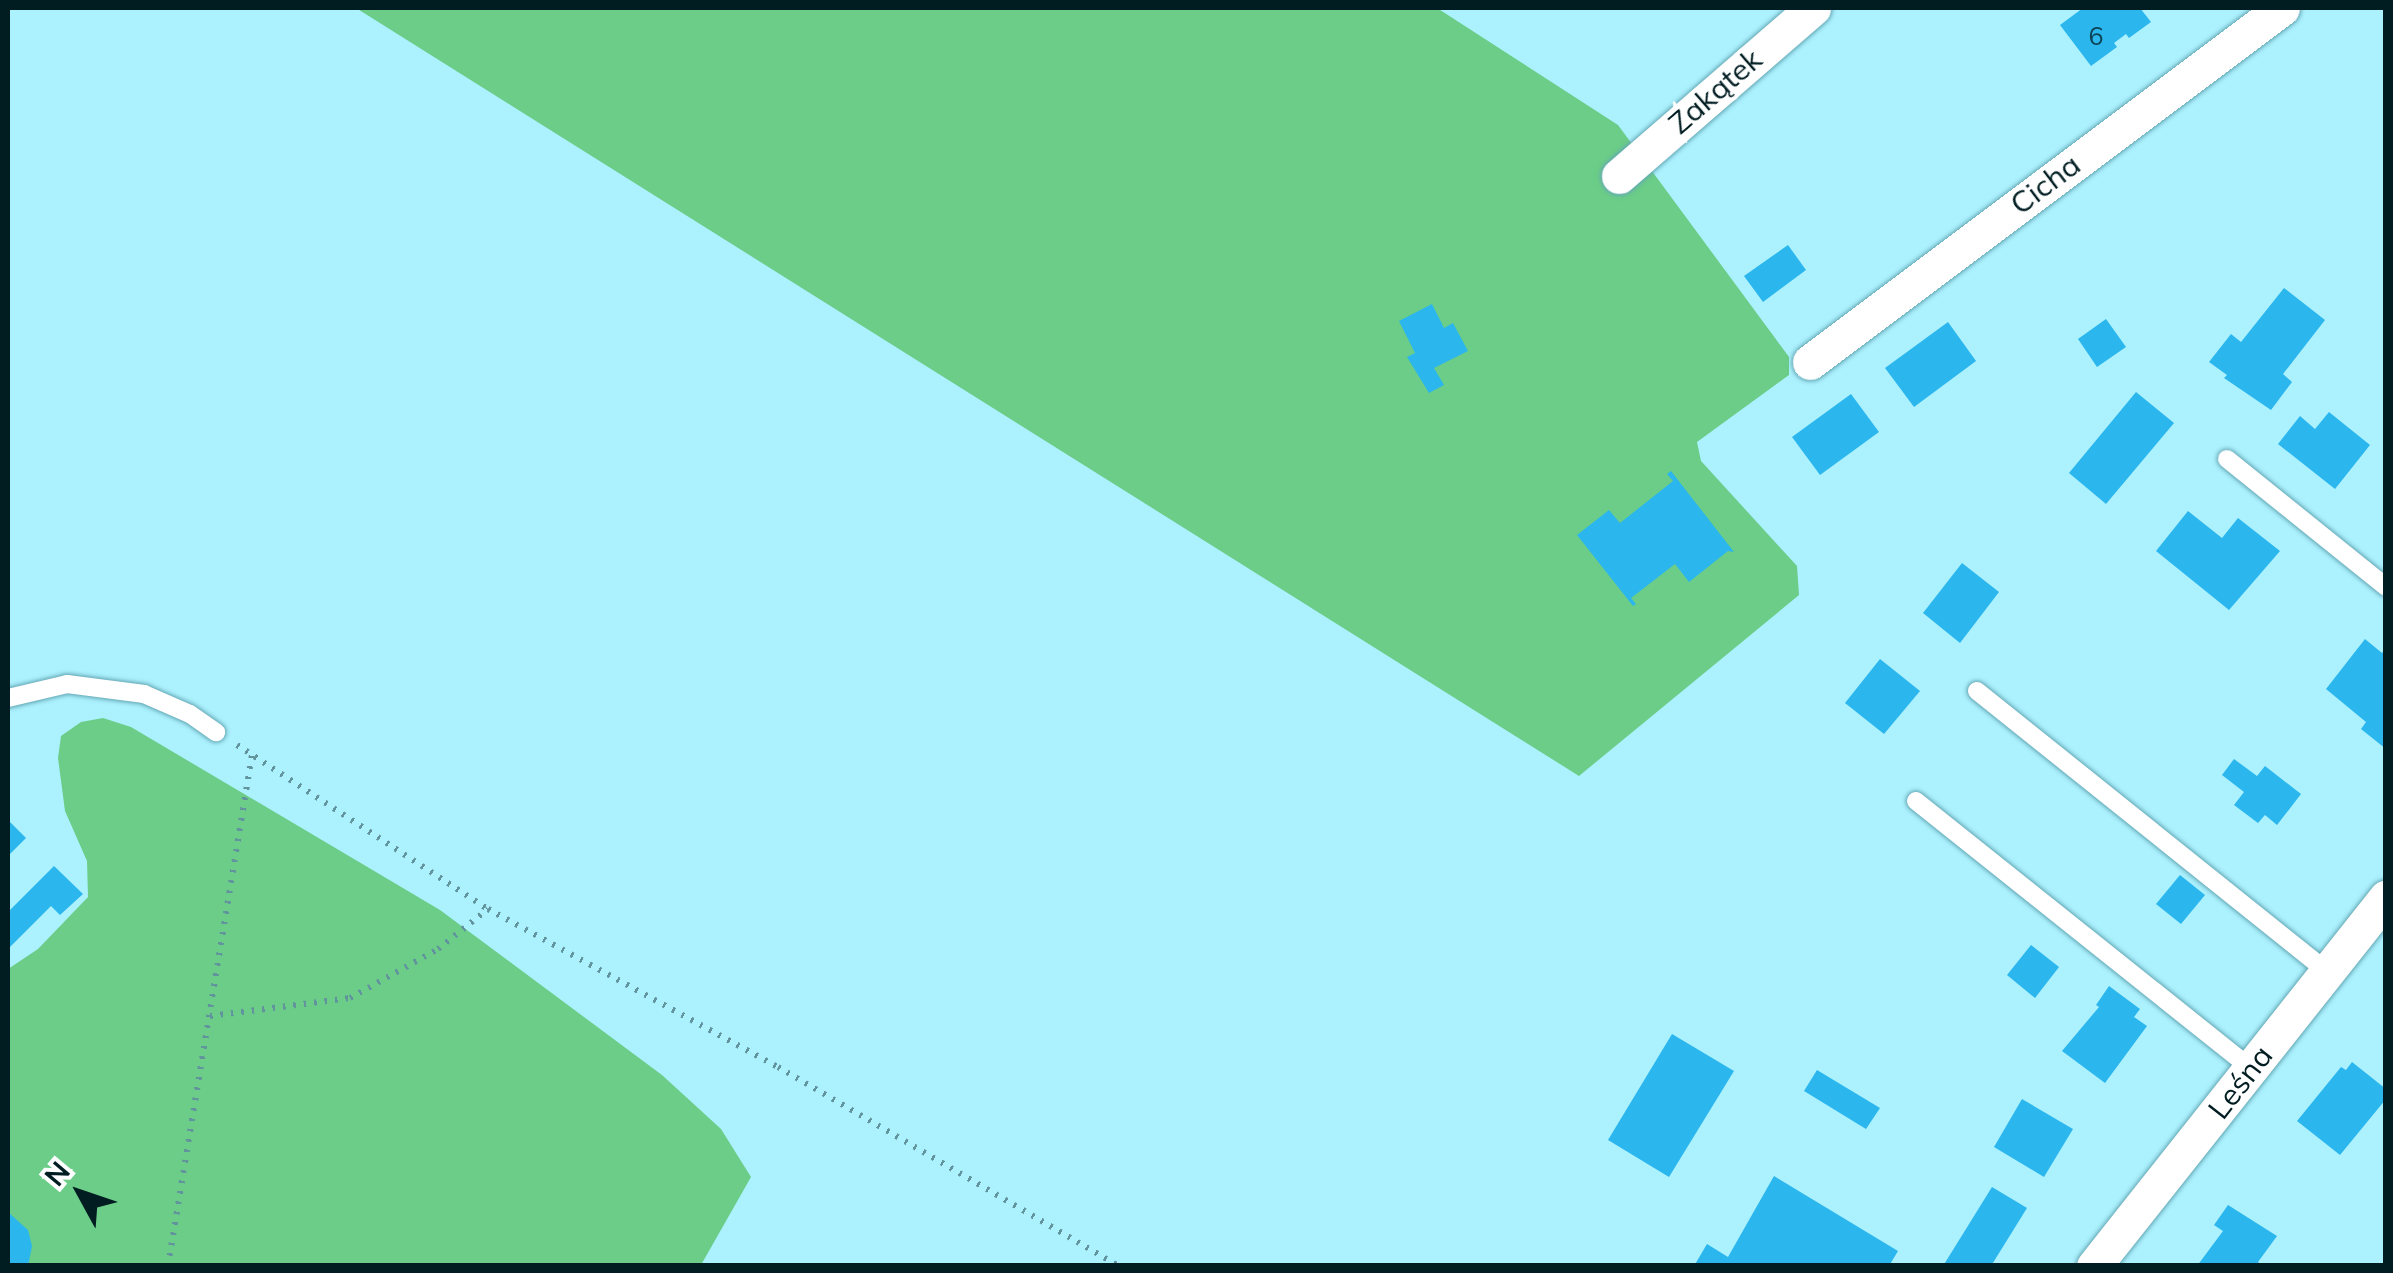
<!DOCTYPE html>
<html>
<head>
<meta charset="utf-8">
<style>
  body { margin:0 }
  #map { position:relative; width:2393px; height:1273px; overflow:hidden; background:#acf1fe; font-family:Mulish,sans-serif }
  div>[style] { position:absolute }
  .forest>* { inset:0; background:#6bcd87 }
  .building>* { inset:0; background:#2bb6ee }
  .path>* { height:6px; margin-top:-3px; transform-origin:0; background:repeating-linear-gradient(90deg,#61949d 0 2.5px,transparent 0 10.5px) }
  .roads { filter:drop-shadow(0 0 2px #64a7b4) drop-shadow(0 0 2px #64a7b4) }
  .service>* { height:18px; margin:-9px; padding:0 9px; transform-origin:9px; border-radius:9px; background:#fff }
  .minor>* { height:35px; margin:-17.5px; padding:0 17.5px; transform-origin:17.5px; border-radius:17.5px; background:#fff }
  span { translate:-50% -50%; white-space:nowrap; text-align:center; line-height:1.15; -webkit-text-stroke:8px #fff; paint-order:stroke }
  .number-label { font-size:25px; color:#0c4355 }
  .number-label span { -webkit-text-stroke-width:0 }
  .street-label { font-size:30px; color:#011d22 }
  .frame { position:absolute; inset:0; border:10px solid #011d22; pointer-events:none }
  .north { position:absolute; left:30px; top:1143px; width:100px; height:100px; -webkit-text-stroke:8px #fff; paint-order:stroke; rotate:310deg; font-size:28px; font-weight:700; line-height:40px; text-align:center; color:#011d22 }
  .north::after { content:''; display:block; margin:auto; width:35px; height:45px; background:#011d22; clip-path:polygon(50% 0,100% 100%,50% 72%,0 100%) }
</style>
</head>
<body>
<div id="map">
  <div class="forest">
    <i style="clip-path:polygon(356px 8px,1437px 8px,1618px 125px,1789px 357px,1789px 375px,1697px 442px,1701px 461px,1797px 566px,1799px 595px,1579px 776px)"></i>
    <i style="clip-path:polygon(103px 718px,131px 727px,440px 910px,662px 1075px,721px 1129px,751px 1177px,701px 1265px,8px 1266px,8px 969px,38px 949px,88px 897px,87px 861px,65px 811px,58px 758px,61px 736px,81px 722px)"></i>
  </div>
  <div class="building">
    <i style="clip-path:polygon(2083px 8px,2140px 8px,2151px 22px,2129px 38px,2126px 34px,2114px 43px,2117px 47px,2091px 66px,2060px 25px)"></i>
    <i style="clip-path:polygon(1788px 245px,1806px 270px,1763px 302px,1744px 276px)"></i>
    <i style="clip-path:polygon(2284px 288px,2325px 320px,2283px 374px,2292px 382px,2271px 410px,2224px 378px,2227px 375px,2209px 362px,2231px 334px,2241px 342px)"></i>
    <i style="clip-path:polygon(1432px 304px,1444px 328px,1453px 323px,1468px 351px,1434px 368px,1444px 385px,1429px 393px,1407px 357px,1415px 353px,1399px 321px)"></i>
    <i style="clip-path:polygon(2106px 319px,2126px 347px,2097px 367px,2078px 339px)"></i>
    <i style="clip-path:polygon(1948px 322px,1976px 361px,1914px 407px,1885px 368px)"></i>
    <i style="clip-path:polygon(2136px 392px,2174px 423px,2106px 504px,2069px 473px)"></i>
    <i style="clip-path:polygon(1851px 394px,1879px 432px,1820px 475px,1792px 437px)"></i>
    <i style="clip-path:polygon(2329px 412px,2370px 445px,2335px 489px,2278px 444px,2300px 416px,2315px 429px)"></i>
    <i style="clip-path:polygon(1671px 471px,1734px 552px,1728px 551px,1689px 582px,1675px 564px,1631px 598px,1636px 604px,1633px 606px,1577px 535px,1609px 510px,1620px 523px,1673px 481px,1667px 474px)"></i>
    <i style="clip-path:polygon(2188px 511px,2222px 538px,2238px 518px,2280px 551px,2229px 610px,2156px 551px)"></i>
    <i style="clip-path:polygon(1962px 563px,1999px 592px,1960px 643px,1923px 613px)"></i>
    <i style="clip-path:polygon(2365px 639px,2382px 653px,2386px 647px,2386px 749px,2361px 729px,2366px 722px,2326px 689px)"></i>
    <i style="clip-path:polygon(1880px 659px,1920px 691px,1884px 734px,1845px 703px)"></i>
    <i style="clip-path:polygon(2234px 759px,2257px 776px,2265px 766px,2301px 794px,2277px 825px,2265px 815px,2258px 823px,2234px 805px,2244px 792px,2222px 775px)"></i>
    <i style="clip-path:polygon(8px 820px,26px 838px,8px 856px)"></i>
    <i style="clip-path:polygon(54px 866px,83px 894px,60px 915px,51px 906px,8px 949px,8px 912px)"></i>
    <i style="clip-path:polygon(2180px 875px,2205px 895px,2181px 924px,2156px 904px)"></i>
    <i style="clip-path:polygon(2031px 945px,2059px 967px,2035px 998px,2007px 975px)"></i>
    <i style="clip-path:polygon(2109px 986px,2140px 1009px,2134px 1017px,2147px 1026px,2105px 1083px,2062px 1051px,2099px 1007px,2096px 1005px)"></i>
    <i style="clip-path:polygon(1672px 1034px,1734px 1071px,1669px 1177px,1608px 1140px)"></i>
    <i style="clip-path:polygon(2352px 1062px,2386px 1089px,2386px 1099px,2340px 1155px,2297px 1121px,2341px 1067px,2346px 1070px)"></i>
    <i style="clip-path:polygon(1817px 1070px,1880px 1108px,1866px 1129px,1804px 1091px)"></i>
    <i style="clip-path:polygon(2022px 1099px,2073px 1129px,2044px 1177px,1994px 1147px)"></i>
    <i style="clip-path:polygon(1774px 1176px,1898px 1251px,1889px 1266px,1694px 1266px,1707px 1244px,1728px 1257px)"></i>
    <i style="clip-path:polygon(1992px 1187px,2027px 1208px,1991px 1266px,1943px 1266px)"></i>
    <i style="clip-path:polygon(2228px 1205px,2277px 1236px,2258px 1262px,2263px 1266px,2197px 1266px,2223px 1231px,2214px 1225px)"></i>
    <i style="clip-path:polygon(8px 1212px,28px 1230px,32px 1246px,28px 1266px,8px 1266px)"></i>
  </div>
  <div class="path">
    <i style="left:237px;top:745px;width:300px;rotate:33.2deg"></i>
    <i style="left:488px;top:909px;width:330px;rotate:28.6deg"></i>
    <i style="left:778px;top:1067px;width:394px;rotate:30.3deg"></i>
    <i style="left:210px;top:1016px;width:141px;rotate:-7.3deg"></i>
    <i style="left:350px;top:998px;width:101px;rotate:-29.1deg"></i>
    <i style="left:438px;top:949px;width:64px;rotate:-38.7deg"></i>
    <i style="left:168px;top:1266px;width:518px;rotate:-80.67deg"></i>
  </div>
  <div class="roads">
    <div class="service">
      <i style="left:2227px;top:459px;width:204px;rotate:38.8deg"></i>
      <i style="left:1977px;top:691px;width:448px;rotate:38.7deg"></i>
      <i style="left:8px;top:698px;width:61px;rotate:-13.3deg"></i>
      <i style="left:67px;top:684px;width:78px;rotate:7.4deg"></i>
      <i style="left:144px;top:694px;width:50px;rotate:23.5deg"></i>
      <i style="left:190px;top:714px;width:32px;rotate:35deg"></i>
      <i style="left:1916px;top:801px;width:428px;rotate:38.6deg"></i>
    </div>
    <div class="minor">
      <i style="left:1619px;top:176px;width:257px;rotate:-40.9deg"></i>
      <i style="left:1810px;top:362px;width:590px;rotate:-36.87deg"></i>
      <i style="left:2094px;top:1266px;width:470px;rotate:-51.6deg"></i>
    </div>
  </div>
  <div class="number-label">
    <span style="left:2096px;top:36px">6</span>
  </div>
  <div class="street-label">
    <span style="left:1715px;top:91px;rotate:-41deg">Zakątek</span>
    <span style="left:2045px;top:184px;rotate:-37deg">Cicha</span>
    <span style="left:2240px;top:1082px;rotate:-52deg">Leśna</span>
  </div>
  <div class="frame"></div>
  <div class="north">N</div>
</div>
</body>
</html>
